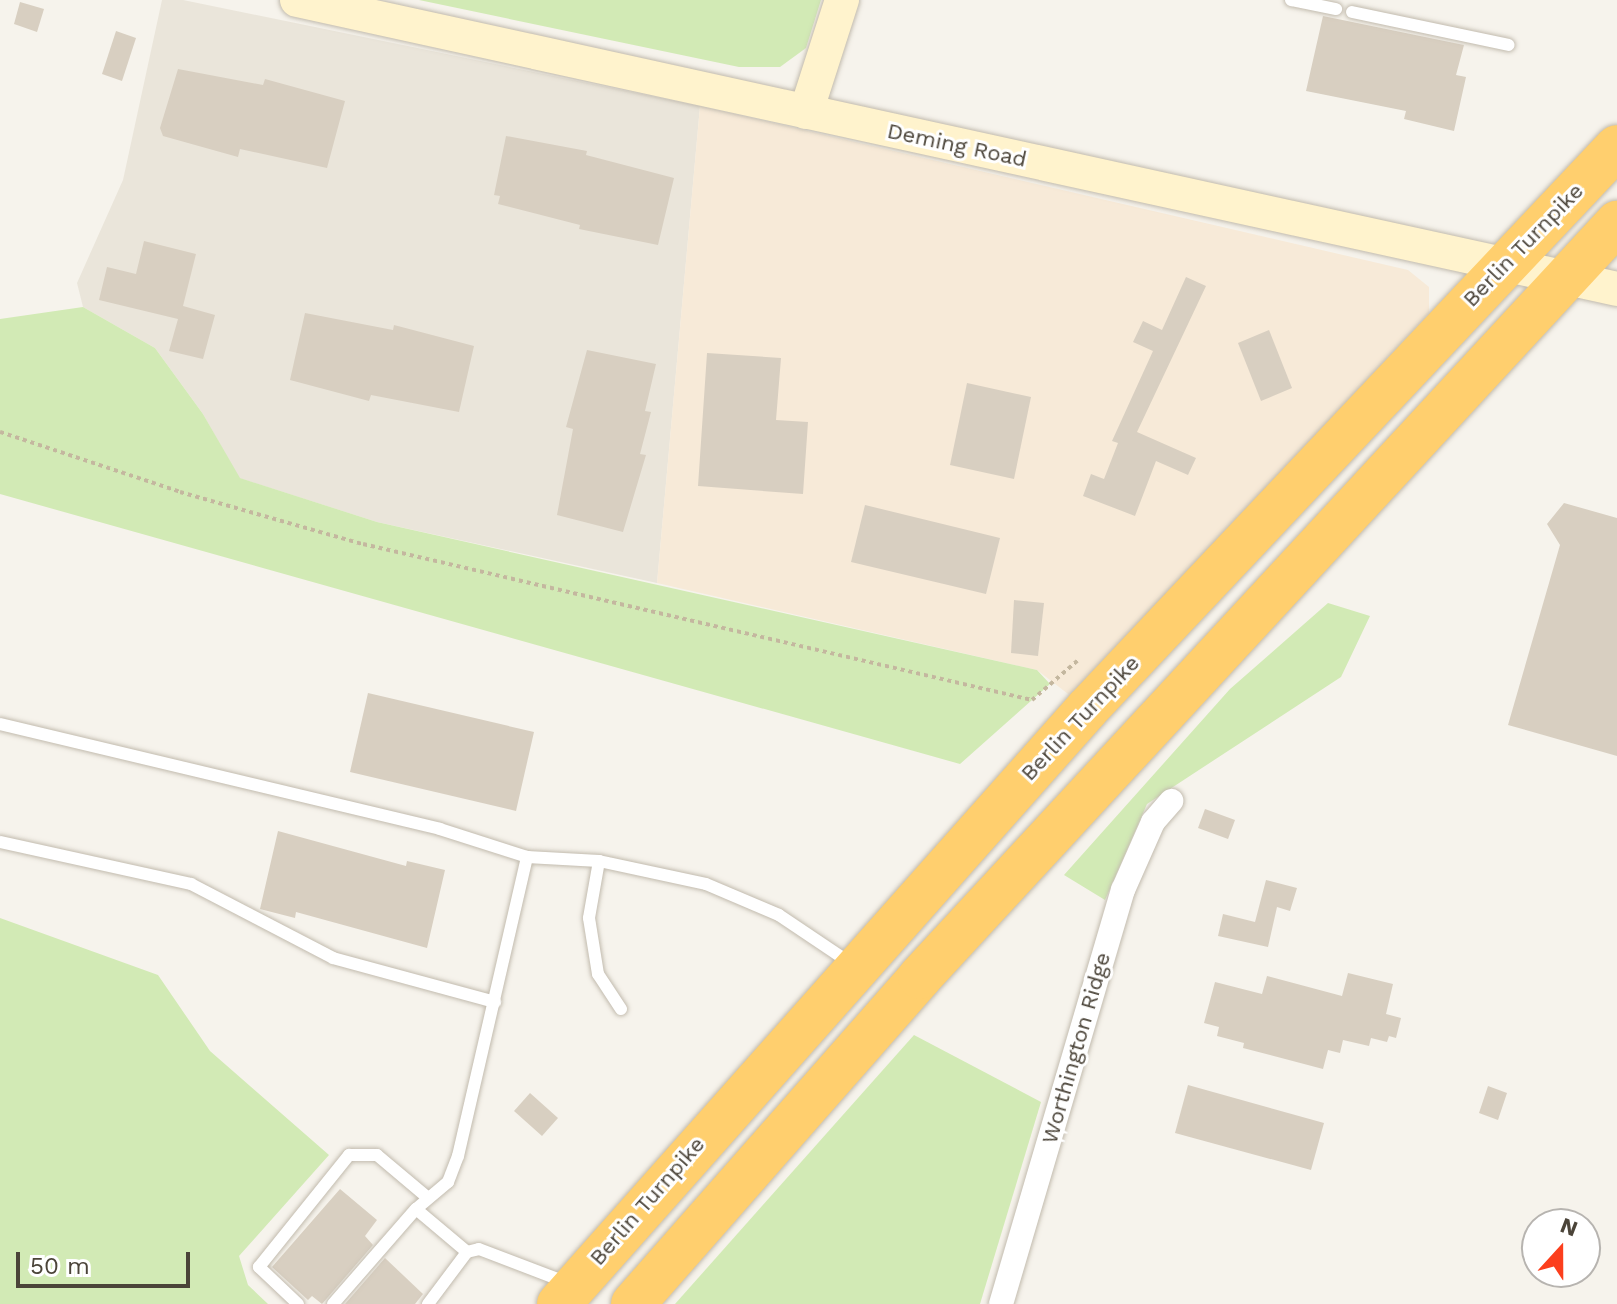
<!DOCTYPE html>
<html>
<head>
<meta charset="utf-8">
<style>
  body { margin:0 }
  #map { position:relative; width:1617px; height:1304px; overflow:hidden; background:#f6f3ec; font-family:"Work Sans",sans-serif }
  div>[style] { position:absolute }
  .residential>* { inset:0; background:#eae5da }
  .commercial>* { inset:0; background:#f7ead8 }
  .green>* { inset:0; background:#d2eab5 }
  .building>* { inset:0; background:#d8cfc1 }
  .path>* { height:4px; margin-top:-2px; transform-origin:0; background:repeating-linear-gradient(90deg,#c4b79f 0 4px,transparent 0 8px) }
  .roads { filter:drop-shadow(0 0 2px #c2bbae) drop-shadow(0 0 2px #c2bbae) }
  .lane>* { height:12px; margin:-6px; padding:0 6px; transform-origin:6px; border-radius:6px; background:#fff }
  .street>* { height:24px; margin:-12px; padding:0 12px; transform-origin:12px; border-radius:12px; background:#fff }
  .secondary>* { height:34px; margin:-17px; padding:0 17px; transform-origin:17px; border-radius:17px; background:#fff3cd }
  .highway>* { height:44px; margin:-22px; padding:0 22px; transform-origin:22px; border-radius:22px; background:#ffcf6e }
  span { translate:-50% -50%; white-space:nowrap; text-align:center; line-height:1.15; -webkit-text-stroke:6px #fff; paint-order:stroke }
  .street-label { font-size:22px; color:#4b4439 }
  .north { position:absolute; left:1521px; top:1208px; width:80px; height:80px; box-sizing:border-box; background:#fff; border:2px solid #b7b4b0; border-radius:50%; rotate:21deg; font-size:22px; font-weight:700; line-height:32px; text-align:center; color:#4b4439 }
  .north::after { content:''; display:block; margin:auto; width:28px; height:36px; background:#fc3f1d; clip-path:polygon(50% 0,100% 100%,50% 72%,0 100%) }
  .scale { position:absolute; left:16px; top:1252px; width:174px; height:36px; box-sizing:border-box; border:4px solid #4b4439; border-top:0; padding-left:10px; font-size:24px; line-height:28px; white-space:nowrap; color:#4b4439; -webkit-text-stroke:6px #fff; paint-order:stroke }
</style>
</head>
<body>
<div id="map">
  <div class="residential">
    <i style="clip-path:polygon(162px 0,183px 0,700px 106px,657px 583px,377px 522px,239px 478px,203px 414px,155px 348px,83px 307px,77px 283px,123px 180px)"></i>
  </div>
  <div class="commercial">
    <i style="clip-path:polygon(700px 106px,1408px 270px,1429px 287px,1429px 313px,1072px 697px,1037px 670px,657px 583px)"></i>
  </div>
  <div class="green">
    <i style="clip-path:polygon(419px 0,821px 0,806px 48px,780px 67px,739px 67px)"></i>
    <i style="clip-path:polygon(83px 307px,155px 348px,203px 414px,240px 478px,377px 522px,1037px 670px,1050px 684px,960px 764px,0 494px,0 319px)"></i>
    <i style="clip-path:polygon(1328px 603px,1370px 616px,1341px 677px,1147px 804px,1105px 900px,1064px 875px,1230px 689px)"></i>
    <i style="clip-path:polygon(0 918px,158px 975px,210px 1051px,329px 1155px,239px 1256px,248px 1285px,268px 1304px,0 1304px)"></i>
    <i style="clip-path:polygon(914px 1035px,1041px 1102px,980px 1304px,675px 1304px)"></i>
  </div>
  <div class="building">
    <i style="clip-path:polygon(20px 2px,44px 9px,37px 32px,14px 24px)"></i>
    <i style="clip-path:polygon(1323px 16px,1464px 45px,1456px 75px,1466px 77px,1454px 131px,1404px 119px,1406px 111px,1306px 91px)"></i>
    <i style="clip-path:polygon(116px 31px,136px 38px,122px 81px,102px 74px)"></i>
    <i style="clip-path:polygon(178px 69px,263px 85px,265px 79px,345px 101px,327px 168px,240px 149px,238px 157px,163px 136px,160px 128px)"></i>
    <i style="clip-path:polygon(506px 136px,587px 151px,586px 155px,674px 178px,658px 245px,579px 229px,580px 225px,498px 204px,500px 196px,494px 195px)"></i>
    <i style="clip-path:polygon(144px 241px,196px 254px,183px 306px,215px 315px,203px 359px,169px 351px,178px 319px,99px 300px,107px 267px,136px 274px)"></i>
    <i style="clip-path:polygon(1186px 277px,1206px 286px,1137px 432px,1196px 458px,1188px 475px,1156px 461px,1135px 516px,1083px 496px,1091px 474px,1104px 479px,1118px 443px,1112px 441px,1153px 351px,1133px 342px,1143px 321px,1162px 330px)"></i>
    <i style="clip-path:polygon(305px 313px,393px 330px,394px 325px,474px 346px,459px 412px,371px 395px,369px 401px,290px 380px)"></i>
    <i style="clip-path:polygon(1269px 330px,1292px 388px,1261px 401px,1238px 343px)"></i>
    <i style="clip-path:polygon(587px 350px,656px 364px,645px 411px,651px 412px,640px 454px,646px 455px,623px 532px,557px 515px,573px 429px,566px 427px)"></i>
    <i style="clip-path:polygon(707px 353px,781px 358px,776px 420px,808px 422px,803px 494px,698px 486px)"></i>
    <i style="clip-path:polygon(967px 383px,1031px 397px,1014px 479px,950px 465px)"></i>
    <i style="clip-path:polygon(1564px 503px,1617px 518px,1617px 756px,1508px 725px,1560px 545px,1547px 524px)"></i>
    <i style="clip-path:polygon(865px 505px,1000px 538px,986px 594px,851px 562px)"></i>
    <i style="clip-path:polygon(1014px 600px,1044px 603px,1038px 656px,1011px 653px)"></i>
    <i style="clip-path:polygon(368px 693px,534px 732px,516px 811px,350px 772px)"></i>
    <i style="clip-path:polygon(1205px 809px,1235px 820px,1228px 839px,1198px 828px)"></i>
    <i style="clip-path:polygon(278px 831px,406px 866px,407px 861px,445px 870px,427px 948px,296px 912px,295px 918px,260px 909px)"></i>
    <i style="clip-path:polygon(1266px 880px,1297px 888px,1290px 911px,1277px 907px,1268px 947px,1218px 936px,1223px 914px,1255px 922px)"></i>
    <i style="clip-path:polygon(1348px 973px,1393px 984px,1386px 1014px,1401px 1018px,1396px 1038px,1389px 1036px,1387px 1042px,1371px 1038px,1369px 1046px,1343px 1040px,1340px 1053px,1328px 1050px,1323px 1069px,1243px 1048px,1244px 1043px,1217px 1036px,1219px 1027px,1204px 1023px,1215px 982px,1262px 994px,1267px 976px,1342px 996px)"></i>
    <i style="clip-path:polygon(1188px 1085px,1324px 1123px,1311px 1170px,1175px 1133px)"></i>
    <i style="clip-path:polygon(1488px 1086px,1507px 1093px,1498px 1120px,1479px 1113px)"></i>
    <i style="clip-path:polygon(530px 1093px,558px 1118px,542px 1136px,514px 1111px)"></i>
    <i style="clip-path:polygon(340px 1189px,377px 1220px,365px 1236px,373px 1245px,322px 1304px,312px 1296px,308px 1300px,272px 1267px)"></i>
    <i style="clip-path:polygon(385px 1258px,423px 1294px,415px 1304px,345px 1304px)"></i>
  </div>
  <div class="path">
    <i style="left:0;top:432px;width:190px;rotate:18.4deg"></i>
    <i style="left:180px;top:492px;width:190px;rotate:15.9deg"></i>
    <i style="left:363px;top:544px;width:687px;rotate:13.13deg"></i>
    <i style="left:1032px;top:700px;width:60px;rotate:-40.9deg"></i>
  </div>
  <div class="roads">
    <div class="lane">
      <i style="left:1291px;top:0;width:46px;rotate:11.3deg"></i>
      <i style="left:1352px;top:12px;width:160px;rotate:11.9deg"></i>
      <i style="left:0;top:724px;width:452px;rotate:13.4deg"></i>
      <i style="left:440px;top:829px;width:91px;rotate:17.8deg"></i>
      <i style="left:0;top:842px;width:196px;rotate:12.4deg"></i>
      <i style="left:191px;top:884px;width:160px;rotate:27.5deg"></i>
      <i style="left:333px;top:958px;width:168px;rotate:15.2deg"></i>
      <i style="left:599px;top:861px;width:109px;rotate:12.1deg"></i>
      <i style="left:706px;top:884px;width:79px;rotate:23deg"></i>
      <i style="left:779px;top:915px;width:88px;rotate:33.9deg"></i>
      <i style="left:416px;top:1209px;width:42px;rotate:-40.2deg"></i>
      <i style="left:448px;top:1182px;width:28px;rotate:-69deg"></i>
      <i style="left:458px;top:1156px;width:307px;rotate:-77deg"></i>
      <i style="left:527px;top:857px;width:72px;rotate:3.2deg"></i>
      <i style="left:599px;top:861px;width:58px;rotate:100deg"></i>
      <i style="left:589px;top:918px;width:57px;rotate:80.9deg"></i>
      <i style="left:598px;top:974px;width:42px;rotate:56.7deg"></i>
      <i style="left:298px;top:1304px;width:54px;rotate:-136.5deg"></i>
      <i style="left:259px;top:1267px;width:144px;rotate:-51.2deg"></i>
      <i style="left:349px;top:1155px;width:28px"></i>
      <i style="left:377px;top:1155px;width:65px;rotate:40deg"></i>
      <i style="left:333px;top:1304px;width:126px;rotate:-48.9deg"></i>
      <i style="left:416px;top:1209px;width:67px;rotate:40.1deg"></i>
      <i style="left:428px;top:1304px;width:65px;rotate:-53.1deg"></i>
      <i style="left:467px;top:1252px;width:12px;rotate:-14deg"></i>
      <i style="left:479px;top:1249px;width:95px;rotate:20.9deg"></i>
    </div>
    <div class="street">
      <i style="left:1001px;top:1304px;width:432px;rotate:-73.6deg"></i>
      <i style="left:1123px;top:890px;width:74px;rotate:-66.2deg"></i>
      <i style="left:1153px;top:822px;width:28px;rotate:-49deg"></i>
    </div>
    <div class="secondary">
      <i style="left:297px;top:0;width:1351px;rotate:12.35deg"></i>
      <i style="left:806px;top:112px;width:118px;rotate:-72.2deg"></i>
    </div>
    <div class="highway">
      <i style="left:559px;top:1304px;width:795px;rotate:-48.41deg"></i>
      <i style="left:1087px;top:709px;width:772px;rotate:-46.68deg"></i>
      <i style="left:633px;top:1304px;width:435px;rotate:-48.7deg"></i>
      <i style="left:920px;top:977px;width:1027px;rotate:-47.25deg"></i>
    </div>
  </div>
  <div class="street-label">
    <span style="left:957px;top:145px;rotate:12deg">Deming Road</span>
    <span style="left:1523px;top:245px;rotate:-46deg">Berlin Turnpike</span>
    <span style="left:1080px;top:718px;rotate:-47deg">Berlin Turnpike</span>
    <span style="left:1076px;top:1048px;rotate:-74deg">Worthington Ridge</span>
    <span style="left:647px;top:1201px;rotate:-49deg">Berlin Turnpike</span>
  </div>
  <div class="north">N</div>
  <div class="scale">50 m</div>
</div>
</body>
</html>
